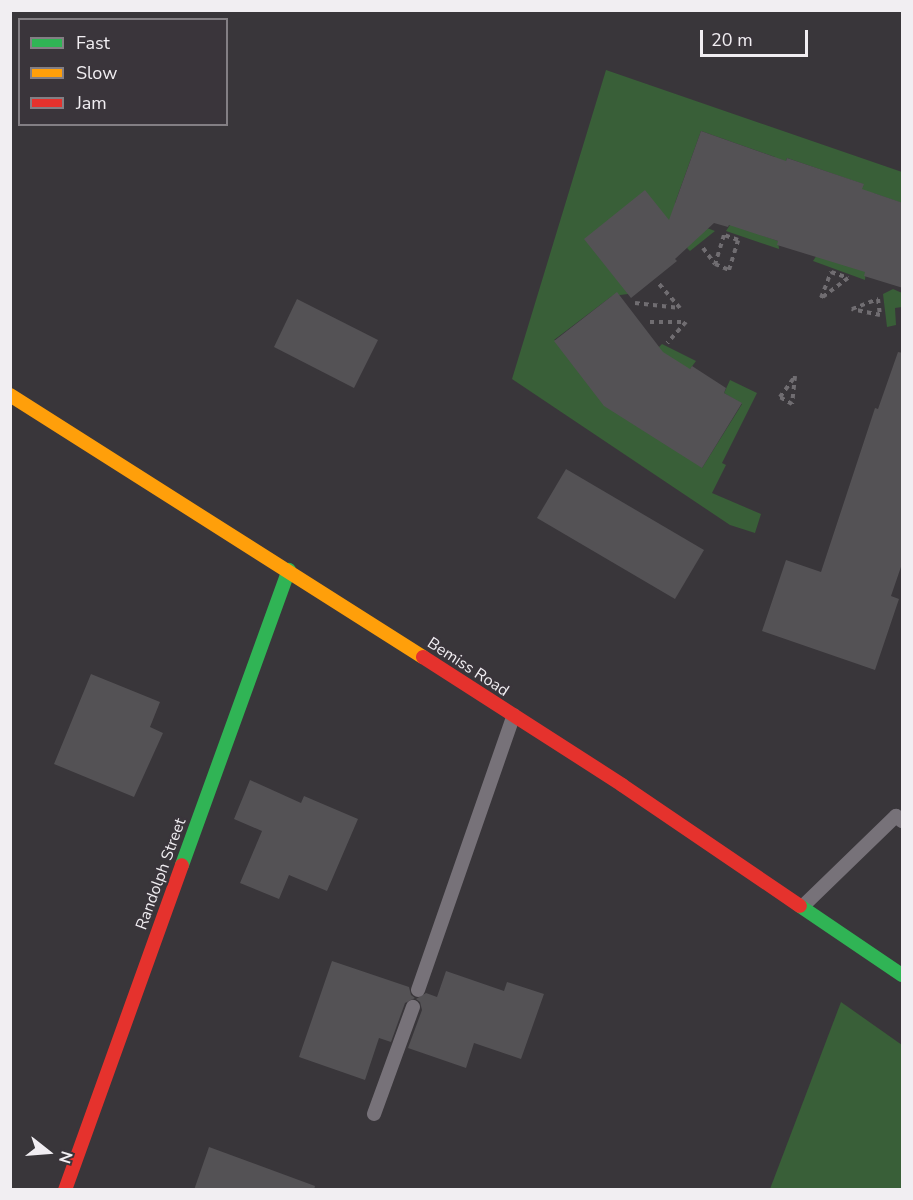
<!DOCTYPE html>
<html>
<head>
<meta charset="utf-8">
<style>
  body { margin:0 }
  #map { position:relative; width:913px; height:1200px; overflow:hidden; background:#39363a; font-family:"Nunito Sans",sans-serif }
  div>[style] { position:absolute }
  .green>* { inset:0; background:#395f38 }
  .building>* { inset:0; background:#545255 }
  .path>* { height:4px; margin-top:-2px; transform-origin:0; background:repeating-linear-gradient(90deg,#706d71 0 4.5px,transparent 0 9px) }
  .lane>* { height:14px; margin:-7px; padding:0 7px; transform-origin:7px; border-radius:7px; background:#777279 }
  .fast>* { height:14px; margin:-7px; padding:0 7px; transform-origin:7px; border-radius:7px; background:#30b455 }
  .slow>* { height:14px; margin:-7px; padding:0 7px; transform-origin:7px; border-radius:7px; background:#ff9f0a }
  .jam>* { height:14px; margin:-7px; padding:0 7px; transform-origin:7px; border-radius:7px; background:#e5322d }
  span { translate:-50% -50%; white-space:nowrap; text-align:center; line-height:1.15; -webkit-text-stroke:4.5px #3a353b; paint-order:stroke }
  .street-label { font-size:16px; color:#f1eef2 }
  .frame { position:absolute; inset:0; border:12px solid #f1eef2; pointer-events:none }
  .legend { position:absolute; left:18px; top:18px; width:210px; height:108px; box-sizing:border-box; background:#3a353b; border:2px solid #837f84; margin:0; padding:8px 10px; list-style:none; font-size:18px; color:#f1eef2 }
  .legend li { display:flex; align-items:center; gap:12px; height:30px }
  .legend b { width:30px; border:2px solid #837f84 }
  .north { position:absolute; left:18px; top:1122px; width:60px; height:60px; -webkit-text-stroke:4px #3a353b; paint-order:stroke; rotate:107deg; font-size:16px; font-weight:700; line-height:24px; text-align:center; color:#f1eef2 }
  .north::after { content:''; display:block; margin:auto; width:21px; height:27px; background:#f1eef2; clip-path:polygon(50% 0,100% 100%,50% 72%,0 100%) }
  .scale { position:absolute; left:700px; top:30px; width:108px; height:27px; box-sizing:border-box; border:3px solid #f1eef2; border-top:0; padding-left:8px; font-size:18px; line-height:21px; white-space:nowrap; color:#f1eef2; -webkit-text-stroke:4px #3a353b; paint-order:stroke }
</style>
</head>
<body>
<div id="map">
  <div class="green">
    <i style="clip-path:polygon(606px 70px,902px 172px,902px 203px,873px 193px,865px 280px,813px 261px,863px 184px,787px 158px,761px 235px,778px 241px,779px 249px,726px 231px,775px 157px,701px 131px,675px 203px,691px 210px,688px 221px,715px 231px,690px 251px,687px 248px,689px 245px,628px 294px,612px 296px,554px 340px,657px 349px,662px 344px,696px 361px,690px 369px,702px 468px,742px 404px,724px 393px,730px 380px,757px 393px,722px 463px,726px 465px,712px 493px,761px 514px,755px 533px,730px 525px,512px 379px)"></i>
    <i style="clip-path:polygon(893px 289px,902px 293px,902px 307px,895px 308px,896px 325px,887px 327px,883px 294px)"></i>
    <i style="clip-path:polygon(841px 1002px,902px 1045px,902px 1189px,770px 1189px)"></i>
  </div>
  <div class="building">
    <i style="clip-path:polygon(701px 131px,786px 161px,787px 158px,864px 184px,862px 189px,903px 203px,903px 288px,864px 276px,865px 272px,777px 245px,778px 241px,729px 225px,728px 227px,714px 223px,675px 259px,677px 261px,631px 298px,584px 239px,645px 190px,669px 220px)"></i>
    <i style="clip-path:polygon(617px 292px,663px 352px,690px 369px,692px 366px,726px 388px,724px 393px,742px 403px,702px 468px,604px 406px,554px 341px)"></i>
    <i style="clip-path:polygon(297px 299px,378px 340px,354px 388px,274px 347px)"></i>
    <i style="clip-path:polygon(898px 352px,903px 353px,903px 561px,891px 596px,899px 599px,875px 670px,762px 631px,786px 560px,821px 572px,875px 408px,878px 409px)"></i>
    <i style="clip-path:polygon(566px 469px,704px 550px,675px 599px,537px 518px)"></i>
    <i style="clip-path:polygon(91px 674px,160px 702px,150px 727px,163px 733px,134px 797px,54px 764px)"></i>
    <i style="clip-path:polygon(250px 780px,301px 803px,304px 796px,358px 819px,327px 891px,289px 875px,279px 899px,240px 883px,262px 831px,234px 819px)"></i>
    <i style="clip-path:polygon(332px 961px,409px 987px,411px 995px,415px 998px,405px 1003px,391px 1042px,379px 1038px,365px 1080px,299px 1057px)"></i>
    <i style="clip-path:polygon(446px 971px,504px 991px,507px 982px,544px 994px,521px 1059px,474px 1043px,466px 1068px,408px 1048px,422px 1010px,420px 1002px,416px 999px,426px 993px,437px 997px)"></i>
    <i style="clip-path:polygon(209px 1147px,315px 1186px,314px 1190px,194px 1190px)"></i>
  </div>
  <div class="path">
    <i style="left:703px;top:248px;width:20px;rotate:53deg"></i>
    <i style="left:715px;top:264px;width:15px;rotate:23deg"></i>
    <i style="left:729px;top:270px;width:31px;rotate:-73deg"></i>
    <i style="left:738px;top:240px;width:15px;rotate:-160deg"></i>
    <i style="left:724px;top:235px;width:30px;rotate:107deg"></i>
    <i style="left:831px;top:272px;width:18px;rotate:19deg"></i>
    <i style="left:848px;top:278px;width:34px;rotate:143deg"></i>
    <i style="left:821px;top:298px;width:28px;rotate:-69deg"></i>
    <i style="left:878px;top:299px;width:16px;rotate:83deg"></i>
    <i style="left:880px;top:315px;width:29px;rotate:-168deg"></i>
    <i style="left:852px;top:309px;width:28px;rotate:-21deg"></i>
    <i style="left:635px;top:303px;width:45px;rotate:6.3deg"></i>
    <i style="left:680px;top:308px;width:32px;rotate:-131deg"></i>
    <i style="left:650px;top:322px;width:36px"></i>
    <i style="left:686px;top:322px;width:28px;rotate:132deg"></i>
    <i style="left:795px;top:376px;width:28px;rotate:96deg"></i>
    <i style="left:792px;top:404px;width:14px;rotate:-150deg"></i>
    <i style="left:780px;top:397px;width:26px;rotate:-54deg"></i>
  </div>
  <div class="lane">
    <i style="left:802px;top:907px;width:131px;rotate:-44.1deg"></i>
    <i style="left:896px;top:816px;width:8px;rotate:40deg"></i>
    <i style="left:418px;top:990px;width:291px;rotate:-70.8deg"></i>
    <i style="left:374px;top:1114px;width:114px;rotate:-70deg"></i>
  </div>
  <div class="fast">
    <i style="left:182px;top:865px;width:314px;rotate:-70.1deg"></i>
    <i style="left:800px;top:906px;width:123px;rotate:34.1deg"></i>
  </div>
  <div class="slow">
    <i style="left:10px;top:395px;width:489px;rotate:32.4deg"></i>
  </div>
  <div class="jam">
    <i style="left:423px;top:657px;width:237px;rotate:32.7deg"></i>
    <i style="left:622px;top:785px;width:215px;rotate:34.2deg"></i>
    <i style="left:65px;top:1190px;width:345px;rotate:-70.2deg"></i>
  </div>
  <div class="street-label">
    <span style="left:468px;top:667px;rotate:33deg">Bemiss Road</span>
    <span style="left:161px;top:874px;rotate:-70deg">Randolph Street</span>
  </div>
  <div class="frame"></div>
  <ul class="legend">
  <li><b style="height:8px;background:#30b455"></b>Fast</li>
  <li><b style="height:8px;background:#ff9f0a"></b>Slow</li>
  <li><b style="height:8px;background:#e5322d"></b>Jam</li>
  </ul>
  <div class="north">N</div>
  <div class="scale">20 m</div>
</div>
</body>
</html>
